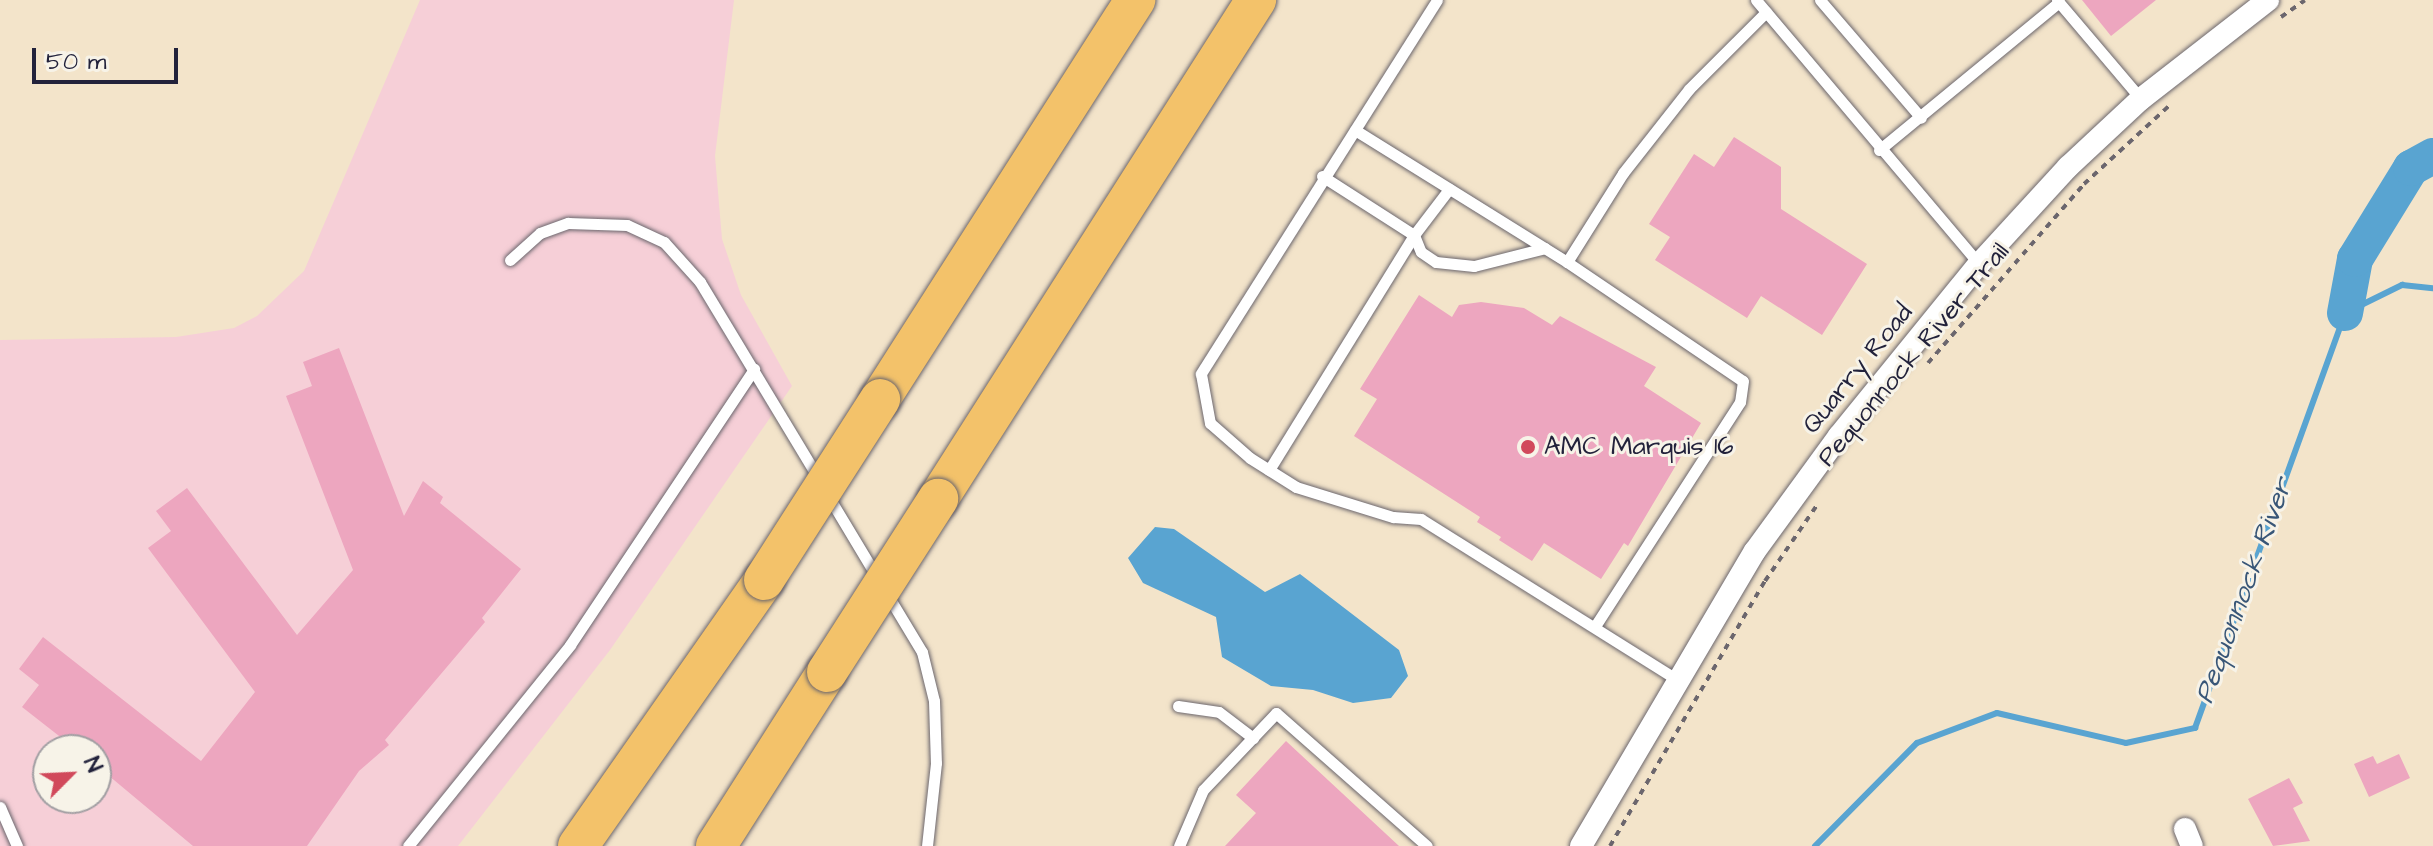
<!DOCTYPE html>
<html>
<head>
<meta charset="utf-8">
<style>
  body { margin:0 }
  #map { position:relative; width:2433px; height:846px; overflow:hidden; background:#f3e4ca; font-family:"Architects Daughter",sans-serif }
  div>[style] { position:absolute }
  .built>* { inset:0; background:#f6cfd7 }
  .water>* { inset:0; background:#59a4d1 }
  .stream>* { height:6px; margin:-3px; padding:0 3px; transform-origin:3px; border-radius:3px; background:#59a4d1 }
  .river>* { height:36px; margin:-18px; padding:0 18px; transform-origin:18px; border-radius:18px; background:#59a4d1 }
  .building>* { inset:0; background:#eda6bf }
  .path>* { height:4px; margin-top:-2px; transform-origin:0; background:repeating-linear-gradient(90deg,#6b666d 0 6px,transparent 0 12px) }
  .roads { filter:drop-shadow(0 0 2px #6b666d) drop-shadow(0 0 2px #6b666d) }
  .service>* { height:11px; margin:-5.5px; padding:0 5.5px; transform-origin:5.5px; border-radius:5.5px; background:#fff }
  .minor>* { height:22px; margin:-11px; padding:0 11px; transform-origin:11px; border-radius:11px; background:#fff }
  .motorway>* { height:40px; margin:-20px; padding:0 20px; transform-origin:20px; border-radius:20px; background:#f3c26a }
  .bridges { filter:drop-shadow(0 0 2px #6b666d) drop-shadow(0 0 2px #6b666d) }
  .motorway-bridge>* { height:40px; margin:-20px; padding:0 20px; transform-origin:20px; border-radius:20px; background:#f3c26a }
  .dots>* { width:22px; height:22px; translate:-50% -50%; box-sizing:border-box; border:4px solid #f7f3e8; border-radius:50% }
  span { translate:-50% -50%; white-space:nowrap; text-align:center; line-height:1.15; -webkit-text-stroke:6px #f7f3e8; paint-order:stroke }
  .street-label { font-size:26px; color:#22223b }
  .poi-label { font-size:26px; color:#22223b }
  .left { translate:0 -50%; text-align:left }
  .water-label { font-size:28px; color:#385677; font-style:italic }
  .north { position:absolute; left:32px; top:734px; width:80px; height:80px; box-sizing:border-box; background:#f7f3e8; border:2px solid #a29fa3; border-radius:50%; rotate:66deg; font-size:22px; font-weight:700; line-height:32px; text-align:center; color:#22223b }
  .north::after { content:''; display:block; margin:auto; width:28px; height:36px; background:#d1495b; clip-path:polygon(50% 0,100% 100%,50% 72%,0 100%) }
  .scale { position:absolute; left:32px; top:48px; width:146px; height:36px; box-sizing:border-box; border:4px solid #22223b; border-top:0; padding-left:10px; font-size:24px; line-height:28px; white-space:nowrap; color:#22223b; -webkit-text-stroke:6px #f7f3e8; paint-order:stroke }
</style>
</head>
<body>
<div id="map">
  <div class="built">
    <i style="clip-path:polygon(evenodd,420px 0,734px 0,715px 156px,722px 239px,741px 295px,792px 386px,610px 650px,458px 846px,0 846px,0 340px,176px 337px,234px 328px,257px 316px,304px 271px,420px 0,48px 750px,96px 750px,96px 798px,48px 798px,48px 750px)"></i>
  </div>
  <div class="water">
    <i style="clip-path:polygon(1155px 527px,1174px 529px,1265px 592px,1300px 574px,1399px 650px,1408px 676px,1391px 698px,1353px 703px,1313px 690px,1271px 686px,1222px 657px,1216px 617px,1143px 583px,1128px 558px)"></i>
  </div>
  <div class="stream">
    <i style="left:1815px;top:846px;width:145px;rotate:-45.3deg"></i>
    <i style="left:1917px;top:743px;width:85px;rotate:-20.6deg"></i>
    <i style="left:1997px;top:713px;width:132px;rotate:13.1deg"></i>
    <i style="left:2126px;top:743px;width:71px;rotate:-12.3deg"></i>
    <i style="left:2195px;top:728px;width:441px;rotate:-70.1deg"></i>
    <i style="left:2345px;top:313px;width:64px;rotate:-26.2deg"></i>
    <i style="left:2402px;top:285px;width:31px;rotate:6deg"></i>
  </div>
  <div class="river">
    <i style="left:2345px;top:313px;width:55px;rotate:-79.5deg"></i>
    <i style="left:2355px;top:259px;width:107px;rotate:-58.4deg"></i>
    <i style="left:2411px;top:168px;width:25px;rotate:-29deg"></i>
  </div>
  <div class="building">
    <i style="clip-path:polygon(2082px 0,2156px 0,2111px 36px)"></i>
    <i style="clip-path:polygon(1734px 137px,1781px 167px,1781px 209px,1867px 264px,1822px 335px,1761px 296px,1747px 318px,1655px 260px,1670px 237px,1649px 224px,1694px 154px,1714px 167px)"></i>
    <i style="clip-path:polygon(1419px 295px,1452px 317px,1459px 305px,1481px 302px,1524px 308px,1552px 325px,1560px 316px,1656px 367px,1644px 386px,1701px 423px,1628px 546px,1624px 543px,1601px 579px,1544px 543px,1532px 561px,1499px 540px,1501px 537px,1477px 522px,1480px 517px,1354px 436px,1377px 399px,1360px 389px)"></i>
    <i style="clip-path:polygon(339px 348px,404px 516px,423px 481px,443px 497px,440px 503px,521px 569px,482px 618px,485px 622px,385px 740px,389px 745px,359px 771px,307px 846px,193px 846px,96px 765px,96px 750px,77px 750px,22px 707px,39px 685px,19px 669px,43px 637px,201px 761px,255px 692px,148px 548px,171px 531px,156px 511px,187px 488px,297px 635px,353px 570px,286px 396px,312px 386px,303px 362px)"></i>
    <i style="clip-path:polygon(1286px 741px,1399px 846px,1225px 846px,1256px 813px,1236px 795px)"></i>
    <i style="clip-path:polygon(2399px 754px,2410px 778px,2369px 797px,2354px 764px,2373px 756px,2377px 764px)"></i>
    <i style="clip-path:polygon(2289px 778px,2303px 803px,2293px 808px,2310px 841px,2273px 846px,2248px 799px)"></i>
  </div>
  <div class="path">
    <i style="left:2281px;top:17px;width:29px;rotate:-35deg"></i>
    <i style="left:1928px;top:363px;width:237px;rotate:-48.9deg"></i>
    <i style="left:2084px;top:184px;width:118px;rotate:-42.6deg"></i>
    <i style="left:1610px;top:846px;width:307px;rotate:-59.7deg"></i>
    <i style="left:1765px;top:581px;width:92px;rotate:-55.6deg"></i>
  </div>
  <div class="roads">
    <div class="service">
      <i style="left:1437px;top:0;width:442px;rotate:122.3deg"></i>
      <i style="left:1201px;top:374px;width:50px;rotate:79.6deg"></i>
      <i style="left:1210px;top:423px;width:53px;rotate:41.2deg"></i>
      <i style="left:1250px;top:458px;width:54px;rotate:32.2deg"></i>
      <i style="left:1296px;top:487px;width:102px;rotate:17.2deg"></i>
      <i style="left:1393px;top:517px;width:28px;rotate:4deg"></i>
      <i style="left:1421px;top:519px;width:301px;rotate:32.1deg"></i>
      <i style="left:1756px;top:0;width:346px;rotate:49.8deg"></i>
      <i style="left:1820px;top:0;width:155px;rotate:49.4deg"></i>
      <i style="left:2057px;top:0;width:130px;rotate:49.7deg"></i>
      <i style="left:1355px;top:130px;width:250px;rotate:31.9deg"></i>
      <i style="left:1567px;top:262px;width:212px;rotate:34.1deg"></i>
      <i style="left:1743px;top:381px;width:21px;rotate:98deg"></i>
      <i style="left:1740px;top:402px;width:267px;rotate:122.9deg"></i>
      <i style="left:1879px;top:150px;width:233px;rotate:-39.4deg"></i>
      <i style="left:1322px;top:176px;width:109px;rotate:32.7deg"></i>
      <i style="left:1414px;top:235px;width:18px;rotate:68deg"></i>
      <i style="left:1421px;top:252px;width:18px;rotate:34deg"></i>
      <i style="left:1436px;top:262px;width:38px;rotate:6deg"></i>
      <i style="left:1474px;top:266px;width:73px;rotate:-14.2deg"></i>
      <i style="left:510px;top:260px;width:40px;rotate:-42deg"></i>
      <i style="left:540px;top:233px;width:30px;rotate:-20deg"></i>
      <i style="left:568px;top:223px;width:59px;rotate:1.9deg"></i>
      <i style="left:627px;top:225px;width:41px;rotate:24.7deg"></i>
      <i style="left:664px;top:242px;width:54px;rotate:48deg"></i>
      <i style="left:700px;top:282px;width:230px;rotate:58.9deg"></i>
      <i style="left:1567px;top:262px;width:105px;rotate:-57.8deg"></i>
      <i style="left:1623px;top:173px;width:107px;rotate:-51.8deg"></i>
      <i style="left:1689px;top:89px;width:109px;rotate:-45deg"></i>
      <i style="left:1269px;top:470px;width:276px;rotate:-58.3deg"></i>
      <i style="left:1414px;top:235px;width:58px;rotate:-52.7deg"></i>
      <i style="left:827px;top:494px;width:99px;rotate:59deg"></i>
      <i style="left:887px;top:594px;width:68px;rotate:58.9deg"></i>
      <i style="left:922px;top:652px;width:50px;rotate:76.2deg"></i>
      <i style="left:934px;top:701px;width:62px;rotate:88.2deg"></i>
      <i style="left:936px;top:763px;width:83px;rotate:96.2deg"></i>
      <i style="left:1178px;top:706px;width:41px;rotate:8.3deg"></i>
      <i style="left:1219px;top:712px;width:43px;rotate:37.4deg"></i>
      <i style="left:0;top:807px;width:43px;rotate:66.4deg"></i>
      <i style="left:408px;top:846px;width:258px;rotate:-51.1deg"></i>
      <i style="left:570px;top:645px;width:332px;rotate:-56.3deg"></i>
      <i style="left:1179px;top:846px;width:61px;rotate:-66.8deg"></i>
      <i style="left:1203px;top:790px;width:106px;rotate:-46.5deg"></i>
      <i style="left:1276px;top:713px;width:201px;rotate:41.4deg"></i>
    </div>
    <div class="minor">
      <i style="left:2185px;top:829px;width:18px;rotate:68deg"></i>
      <i style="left:1581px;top:846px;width:342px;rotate:-59.5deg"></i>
      <i style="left:1755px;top:551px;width:142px;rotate:-53.9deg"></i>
      <i style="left:1839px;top:436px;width:222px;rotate:-50.9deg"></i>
      <i style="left:1979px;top:264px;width:132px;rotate:-47.5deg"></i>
      <i style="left:2068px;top:167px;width:100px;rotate:-43deg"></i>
      <i style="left:2141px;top:99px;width:161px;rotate:-37.9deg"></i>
    </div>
    <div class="motorway">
      <i style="left:880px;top:399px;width:474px;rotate:-57.4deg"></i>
      <i style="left:938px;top:499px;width:592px;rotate:-57.49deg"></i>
      <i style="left:578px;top:846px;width:325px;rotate:-55deg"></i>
      <i style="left:716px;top:846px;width:206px;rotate:-57.5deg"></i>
    </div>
  </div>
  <div class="bridges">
    <div class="motorway-bridge">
      <i style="left:764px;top:580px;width:215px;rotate:-57.3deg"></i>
      <i style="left:827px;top:672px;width:206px;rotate:-57.3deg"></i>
    </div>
  </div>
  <div class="dots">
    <i style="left:1528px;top:447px;background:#d1495b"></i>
  </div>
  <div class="street-label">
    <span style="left:1914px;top:355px;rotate:-50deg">Pequonnock River Trail</span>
    <span style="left:1858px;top:369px;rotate:-51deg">Quarry Road</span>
  </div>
  <div class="poi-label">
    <span class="left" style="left:1544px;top:447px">AMC Marquis 16</span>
  </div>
  <div class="water-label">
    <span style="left:2244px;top:591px;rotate:-70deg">Pequonnock River</span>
  </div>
  <div class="north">N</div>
  <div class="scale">50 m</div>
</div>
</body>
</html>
